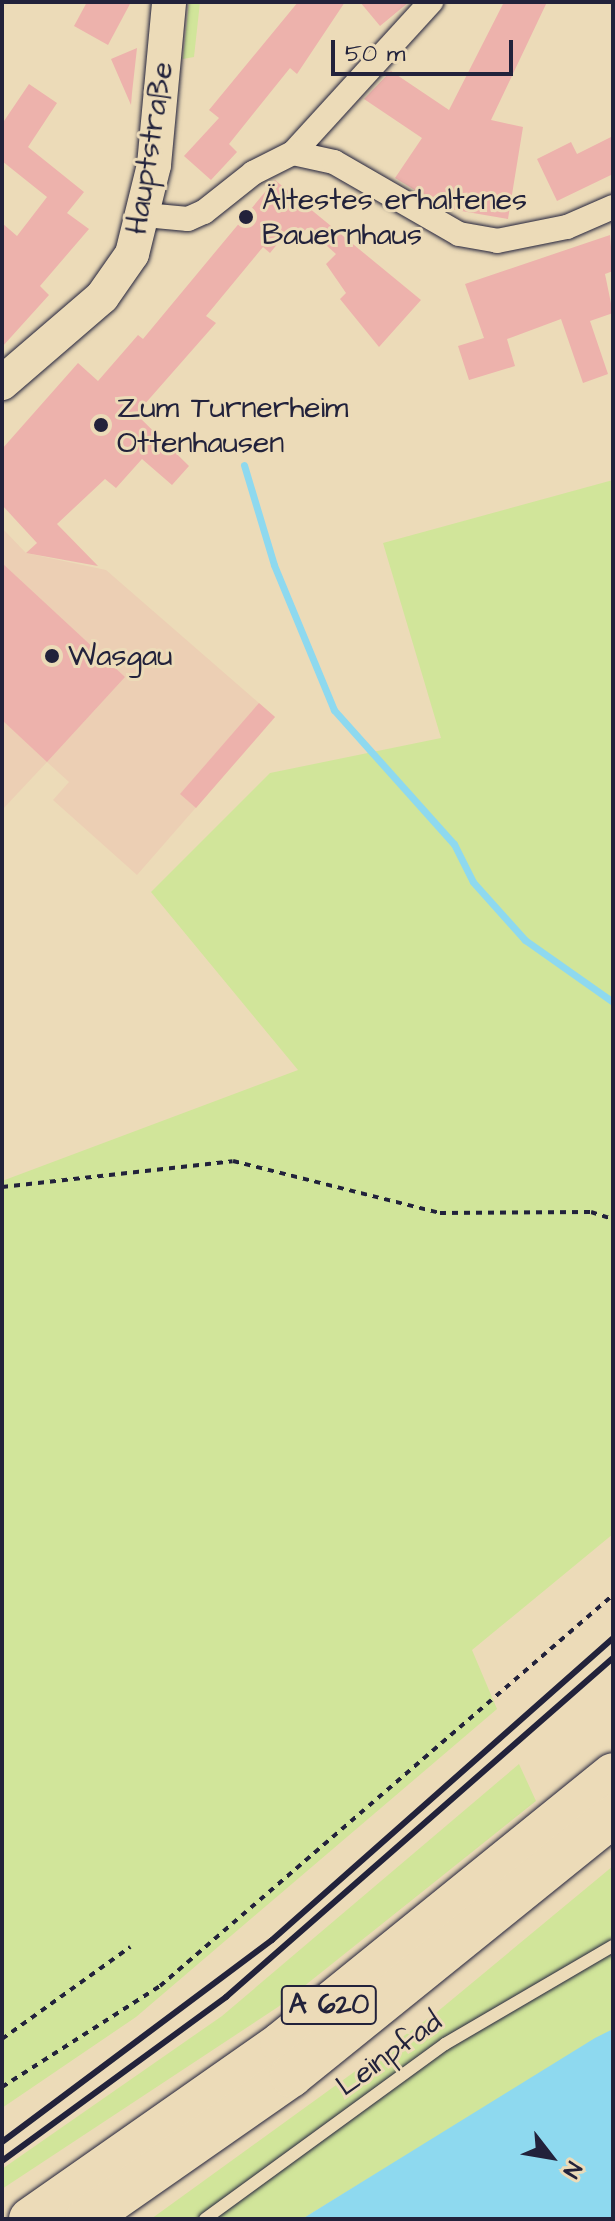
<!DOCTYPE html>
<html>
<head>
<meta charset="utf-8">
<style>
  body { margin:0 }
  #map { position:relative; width:615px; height:2221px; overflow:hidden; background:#ecdbb8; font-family:"Architects Daughter",sans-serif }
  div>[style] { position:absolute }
  .built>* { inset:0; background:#eccfb4 }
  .green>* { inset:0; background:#d1e59a }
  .water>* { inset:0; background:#8ed9ef }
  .stream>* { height:7px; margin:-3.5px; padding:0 3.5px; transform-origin:3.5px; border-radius:3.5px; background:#8ed9ef }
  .building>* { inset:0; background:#edb2ac }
  .path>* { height:4px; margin-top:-2px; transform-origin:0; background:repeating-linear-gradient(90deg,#22223b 0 6px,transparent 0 12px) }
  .roads { filter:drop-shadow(0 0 2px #22223b) drop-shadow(0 0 2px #22223b) }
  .lane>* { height:12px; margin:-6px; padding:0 6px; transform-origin:6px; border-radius:6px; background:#ecdbb8 }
  .street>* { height:24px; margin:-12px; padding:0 12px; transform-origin:12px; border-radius:12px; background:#ecdbb8 }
  .secondary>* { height:34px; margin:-17px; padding:0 17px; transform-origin:17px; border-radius:17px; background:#ecdbb8 }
  .highway>* { height:42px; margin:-21px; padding:0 21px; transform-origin:21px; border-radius:21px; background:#ecdbb8 }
  .rail>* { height:6px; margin:-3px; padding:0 3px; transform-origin:3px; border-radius:3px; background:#22223b }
  .dots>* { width:22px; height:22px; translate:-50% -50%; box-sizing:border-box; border:4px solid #ecdbb8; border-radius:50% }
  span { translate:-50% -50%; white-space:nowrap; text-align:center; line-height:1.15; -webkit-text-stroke:6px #ecdbb8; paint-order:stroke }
  .shield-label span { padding:2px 6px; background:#ecdbb8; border:2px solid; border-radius:6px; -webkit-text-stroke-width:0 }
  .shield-label { font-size:28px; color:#22223b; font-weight:700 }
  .street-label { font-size:30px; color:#22223b }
  .poi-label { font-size:30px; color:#22223b }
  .left { translate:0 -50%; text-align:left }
  .frame { position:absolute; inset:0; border:4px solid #22223b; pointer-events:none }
  .north { position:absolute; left:511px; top:2117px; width:80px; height:80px; -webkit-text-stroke:6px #ecdbb8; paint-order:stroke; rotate:121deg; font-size:22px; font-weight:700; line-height:32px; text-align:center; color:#22223b }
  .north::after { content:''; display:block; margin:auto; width:28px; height:36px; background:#22223b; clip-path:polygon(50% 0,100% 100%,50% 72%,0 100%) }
  .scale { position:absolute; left:331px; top:40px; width:182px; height:36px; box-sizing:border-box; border:4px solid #22223b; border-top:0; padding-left:10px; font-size:24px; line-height:28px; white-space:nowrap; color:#22223b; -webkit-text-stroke:6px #ecdbb8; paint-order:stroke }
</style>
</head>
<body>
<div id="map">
  <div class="built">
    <i style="clip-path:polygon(2px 528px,26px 553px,106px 570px,275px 717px,137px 875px,53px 800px,69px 782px,47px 762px,2px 810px)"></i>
  </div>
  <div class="green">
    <i style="clip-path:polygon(189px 2px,200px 2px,194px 57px,183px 59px)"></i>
    <i style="clip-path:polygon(613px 480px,613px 1534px,472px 1650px,497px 1709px,136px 2017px,2px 2108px,2px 1181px,298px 1070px,151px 892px,270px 773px,441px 738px,383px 543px)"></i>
    <i style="clip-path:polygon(519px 1764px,536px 1801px,278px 2007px,2px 2189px,2px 2169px,222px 2016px)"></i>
    <i style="clip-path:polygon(613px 1866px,613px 2029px,302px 2219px,151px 2219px,437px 2012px)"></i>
  </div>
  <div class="water">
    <i style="clip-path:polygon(613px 2029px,613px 2219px,302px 2219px,595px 2038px)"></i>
  </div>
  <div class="stream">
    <i style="left:244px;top:465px;width:104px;rotate:73.3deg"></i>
    <i style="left:274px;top:565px;width:157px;rotate:67.5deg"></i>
    <i style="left:334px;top:710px;width:180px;rotate:48.2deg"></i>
    <i style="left:454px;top:844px;width:42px;rotate:63.4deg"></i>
    <i style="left:473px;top:882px;width:78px;rotate:48.1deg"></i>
    <i style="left:525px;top:940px;width:108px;rotate:35.2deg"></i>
  </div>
  <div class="building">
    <i style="clip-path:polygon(87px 2px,131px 2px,108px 45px,74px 26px)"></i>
    <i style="clip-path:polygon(298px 2px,345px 2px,297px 74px,290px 68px,229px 144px,237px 152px,211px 180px,184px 156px,219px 118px,209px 110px)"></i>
    <i style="clip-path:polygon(360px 2px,409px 2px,380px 26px)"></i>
    <i style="clip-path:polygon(504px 2px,547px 2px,491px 120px,523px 127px,508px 219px,444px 208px,395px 178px,422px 138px,364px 99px,391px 71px,449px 110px)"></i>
    <i style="clip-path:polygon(137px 48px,132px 93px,131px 105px,111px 59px)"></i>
    <i style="clip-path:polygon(29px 84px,57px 103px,28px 147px,84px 192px,67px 213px,89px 229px,40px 286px,49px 295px,2px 347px,2px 223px,17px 236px,47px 197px,2px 161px,2px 124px)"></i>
    <i style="clip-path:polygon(613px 136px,613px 174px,557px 201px,537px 159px,571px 142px,577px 154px)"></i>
    <i style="clip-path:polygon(275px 180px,421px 300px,379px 347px,340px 299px,346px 293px,326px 264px,336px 254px,307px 228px,297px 240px,287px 232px,270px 253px,263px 247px,206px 316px,216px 323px,136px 414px,189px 466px,172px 485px,142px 459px,116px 488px,105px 479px,57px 524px,98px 566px,26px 553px,37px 543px,2px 505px,2px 449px,78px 363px,98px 381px,138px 335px,143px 339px)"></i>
    <i style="clip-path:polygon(610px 235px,613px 271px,605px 274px,613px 313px,590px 321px,608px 374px,583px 383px,561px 319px,507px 339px,515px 366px,469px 380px,458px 346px,484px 338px,465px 284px)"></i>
    <i style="clip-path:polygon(2px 563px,125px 677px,47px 762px,2px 720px)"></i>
    <i style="clip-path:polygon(259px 703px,275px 717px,196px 808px,180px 794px)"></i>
  </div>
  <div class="path">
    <i style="left:2px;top:1187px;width:232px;rotate:-6.4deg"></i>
    <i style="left:233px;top:1161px;width:213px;rotate:14.1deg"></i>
    <i style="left:440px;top:1213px;width:151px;rotate:-0.4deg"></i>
    <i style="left:591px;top:1212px;width:23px;rotate:18deg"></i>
    <i style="left:2px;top:2039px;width:158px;rotate:-35.7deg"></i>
    <i style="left:2px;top:2087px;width:188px;rotate:-32.6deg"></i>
    <i style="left:160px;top:1986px;width:598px;rotate:-40.8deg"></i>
  </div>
  <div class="roads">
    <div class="lane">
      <i style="left:205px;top:2219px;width:297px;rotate:-36.1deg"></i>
      <i style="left:445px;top:2044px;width:194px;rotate:-30.3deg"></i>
    </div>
    <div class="street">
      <i style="left:293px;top:153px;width:205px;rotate:-47.6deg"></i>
      <i style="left:145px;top:215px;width:43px;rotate:5.3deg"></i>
      <i style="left:188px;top:219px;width:17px;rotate:-24deg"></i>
      <i style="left:204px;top:212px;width:63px;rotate:-38.5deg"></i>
      <i style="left:253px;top:173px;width:45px;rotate:-26.6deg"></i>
      <i style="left:293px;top:153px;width:42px;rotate:12.4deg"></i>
      <i style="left:334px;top:162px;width:144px;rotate:29.9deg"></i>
      <i style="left:459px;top:234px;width:39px;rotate:10deg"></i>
      <i style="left:497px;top:241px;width:71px;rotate:-11.3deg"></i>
      <i style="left:567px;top:227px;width:50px;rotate:-23.5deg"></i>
    </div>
    <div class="secondary">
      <i style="left:2px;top:383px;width:132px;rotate:-40.7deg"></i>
      <i style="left:102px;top:297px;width:52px;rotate:-55.1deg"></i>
      <i style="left:132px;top:254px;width:92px;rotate:-76.1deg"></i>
      <i style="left:154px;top:165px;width:164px;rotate:-84.7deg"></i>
    </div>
    <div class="highway">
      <i style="left:30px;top:2219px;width:307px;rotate:-35deg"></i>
      <i style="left:281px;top:2043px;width:427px;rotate:-39deg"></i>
      <i style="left:86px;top:2219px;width:250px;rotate:-34.9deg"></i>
      <i style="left:291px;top:2076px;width:414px;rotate:-38.9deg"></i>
    </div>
  </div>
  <div class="rail">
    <i style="left:2px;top:2142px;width:337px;rotate:-36.8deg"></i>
    <i style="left:272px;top:1940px;width:456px;rotate:-41.5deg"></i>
    <i style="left:2px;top:2161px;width:278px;rotate:-36.2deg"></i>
    <i style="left:226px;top:1997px;width:514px;rotate:-41.22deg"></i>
  </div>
  <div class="dots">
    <i style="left:246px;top:217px;background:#22223b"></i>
    <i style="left:101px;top:425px;background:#22223b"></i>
    <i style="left:52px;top:656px;background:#22223b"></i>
  </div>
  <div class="shield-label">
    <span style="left:329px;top:2005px">A 620</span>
  </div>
  <div class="street-label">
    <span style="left:150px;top:148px;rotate:-81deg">Hauptstraße</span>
    <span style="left:389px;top:2054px;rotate:-36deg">Leinpfad</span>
  </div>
  <div class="poi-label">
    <span class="left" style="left:262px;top:217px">Ältestes erhaltenes<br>Bauernhaus</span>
    <span class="left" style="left:117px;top:425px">Zum Turnerheim<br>Ottenhausen</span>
    <span class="left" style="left:68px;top:656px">Wasgau</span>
  </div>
  <div class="frame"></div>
  <div class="north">N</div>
  <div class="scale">50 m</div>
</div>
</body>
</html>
